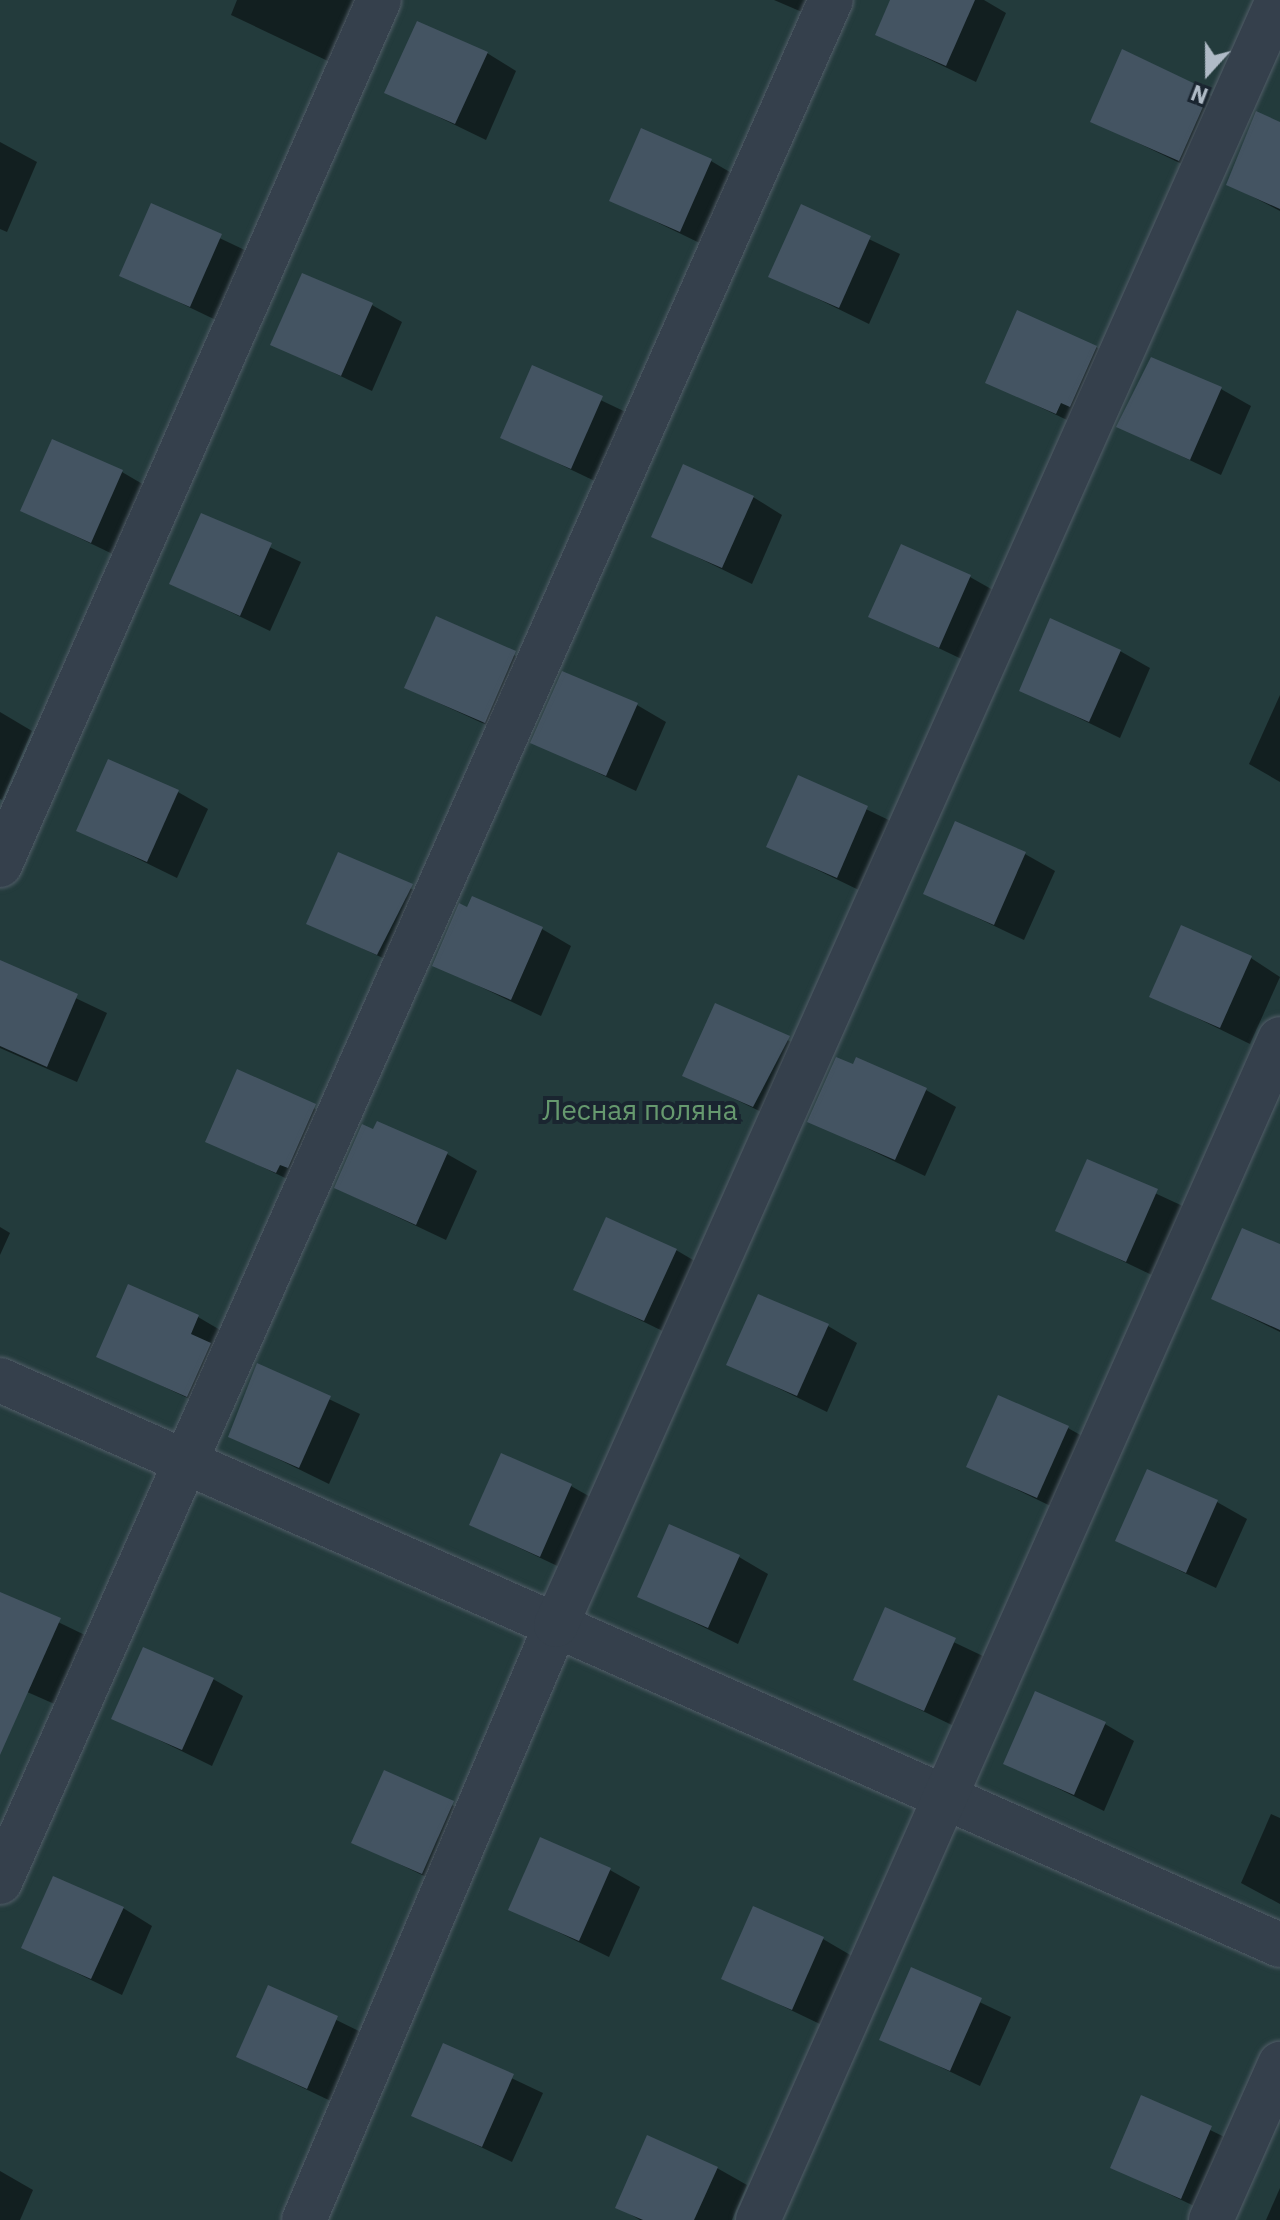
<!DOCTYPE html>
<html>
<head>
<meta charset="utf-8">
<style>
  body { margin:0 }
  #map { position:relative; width:1280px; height:2220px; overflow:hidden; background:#212e3b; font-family:"IBM Plex Sans",sans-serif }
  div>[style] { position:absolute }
  .green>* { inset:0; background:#233b3c }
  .shadow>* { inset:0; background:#0007 }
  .building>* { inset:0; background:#445462 }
  .roads { filter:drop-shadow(0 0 2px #535e69) drop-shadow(0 0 2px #535e69) }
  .minor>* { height:44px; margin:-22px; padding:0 22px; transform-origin:22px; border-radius:22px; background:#35404c }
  span { translate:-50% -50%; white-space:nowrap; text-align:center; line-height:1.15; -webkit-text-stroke:8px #1a2530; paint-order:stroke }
  .park-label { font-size:28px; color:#66996e }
  .north { position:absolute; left:1168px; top:32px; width:80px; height:80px; -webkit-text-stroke:6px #1a2530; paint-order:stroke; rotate:201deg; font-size:22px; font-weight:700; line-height:32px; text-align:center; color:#b0bbc7 }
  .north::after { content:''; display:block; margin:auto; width:28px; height:36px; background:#b0bbc7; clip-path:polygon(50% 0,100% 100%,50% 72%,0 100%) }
</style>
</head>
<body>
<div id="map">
  <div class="green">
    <i style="clip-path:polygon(0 0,1280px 0,1280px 2220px,0 2220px)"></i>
  </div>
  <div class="shadow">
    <i style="clip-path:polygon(237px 0,357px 0,330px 62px,231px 15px)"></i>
    <i style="clip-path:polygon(774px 0,824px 0,816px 18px)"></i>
    <i style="clip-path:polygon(892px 0,984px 0,1006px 13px,976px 82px,877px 34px)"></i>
    <i style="clip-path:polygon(1123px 52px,1239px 110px,1209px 177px,1092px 121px)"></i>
    <i style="clip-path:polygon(487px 53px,516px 71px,486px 140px,387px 92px)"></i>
    <i style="clip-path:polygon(1280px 124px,1280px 211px,1228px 184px)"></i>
    <i style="clip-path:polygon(0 142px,37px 162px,7px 232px,0 229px)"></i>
    <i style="clip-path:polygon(711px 161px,740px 178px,710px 248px,611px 200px)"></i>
    <i style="clip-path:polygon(152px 206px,251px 253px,220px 322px,122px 275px)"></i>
    <i style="clip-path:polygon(802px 207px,900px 254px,869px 324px,771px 276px)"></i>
    <i style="clip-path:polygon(372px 305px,402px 322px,372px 391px,273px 344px)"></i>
    <i style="clip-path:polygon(1096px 347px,1126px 364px,1086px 429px,987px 382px)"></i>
    <i style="clip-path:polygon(533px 368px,632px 415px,601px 484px,503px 437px)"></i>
    <i style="clip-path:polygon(1221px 389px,1251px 406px,1221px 475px,1118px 426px)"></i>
    <i style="clip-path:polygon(122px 472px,151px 489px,121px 558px,23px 511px)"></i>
    <i style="clip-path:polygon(753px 497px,782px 515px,752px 584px,654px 536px)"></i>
    <i style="clip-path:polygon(202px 515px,301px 562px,270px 631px,172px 584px)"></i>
    <i style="clip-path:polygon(970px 577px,1000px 594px,970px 663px,871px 616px)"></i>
    <i style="clip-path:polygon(437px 618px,545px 670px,515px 738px,406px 688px)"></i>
    <i style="clip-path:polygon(1120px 651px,1150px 668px,1120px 738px,1021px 690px)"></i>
    <i style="clip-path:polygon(1280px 695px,1280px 782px,1249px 764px)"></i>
    <i style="clip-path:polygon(637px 705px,666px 722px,636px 791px,533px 742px)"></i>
    <i style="clip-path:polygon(0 712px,32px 731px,2px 800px,0 799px)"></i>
    <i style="clip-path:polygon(799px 777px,897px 824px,867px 894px,768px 846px)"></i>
    <i style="clip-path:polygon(178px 792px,208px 809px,177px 878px,79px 830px)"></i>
    <i style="clip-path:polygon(1025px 854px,1055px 871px,1024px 940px,925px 893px)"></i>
    <i style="clip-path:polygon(339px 855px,442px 903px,408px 970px,309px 923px)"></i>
    <i style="clip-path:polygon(542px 929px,571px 946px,541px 1016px,435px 965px)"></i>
    <i style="clip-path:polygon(1251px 958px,1280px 977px,1250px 1044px,1152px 996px)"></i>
    <i style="clip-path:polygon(8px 966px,107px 1013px,77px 1082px,0 1048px,0 985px)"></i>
    <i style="clip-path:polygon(716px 1006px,819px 1055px,784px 1123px,685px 1075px)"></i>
    <i style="clip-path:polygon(238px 1072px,345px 1123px,306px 1188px,208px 1141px)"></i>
    <i style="clip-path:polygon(926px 1090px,956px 1107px,925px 1176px,810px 1121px)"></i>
    <i style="clip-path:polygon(447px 1154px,477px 1171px,446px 1240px,336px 1188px)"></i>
    <i style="clip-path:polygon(1088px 1162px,1187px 1208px,1156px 1277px,1058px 1230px)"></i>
    <i style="clip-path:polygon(0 1227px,10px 1233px,0 1255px)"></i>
    <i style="clip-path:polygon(1280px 1246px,1280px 1332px,1213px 1299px)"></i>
    <i style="clip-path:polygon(676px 1250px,705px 1267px,675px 1337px,576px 1289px)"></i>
    <i style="clip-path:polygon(198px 1317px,227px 1334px,217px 1412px,99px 1356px)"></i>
    <i style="clip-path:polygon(828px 1326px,857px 1343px,827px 1412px,729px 1364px)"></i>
    <i style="clip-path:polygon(258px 1365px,360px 1414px,329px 1484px,231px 1436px)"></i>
    <i style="clip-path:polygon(1068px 1428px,1098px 1445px,1067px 1514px,968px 1466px)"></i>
    <i style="clip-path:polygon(571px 1486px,601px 1503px,570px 1572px,471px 1525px)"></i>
    <i style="clip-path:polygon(1217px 1502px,1247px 1519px,1216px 1588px,1118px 1541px)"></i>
    <i style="clip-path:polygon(739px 1557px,768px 1574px,738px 1644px,640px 1596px)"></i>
    <i style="clip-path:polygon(0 1594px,89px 1637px,59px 1706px,0 1680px)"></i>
    <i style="clip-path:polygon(886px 1610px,985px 1657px,954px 1726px,856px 1679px)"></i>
    <i style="clip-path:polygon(213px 1679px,243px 1696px,212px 1766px,114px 1718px)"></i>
    <i style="clip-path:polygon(1105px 1724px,1134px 1741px,1104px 1811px,1006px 1763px)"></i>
    <i style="clip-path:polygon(385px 1773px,483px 1820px,453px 1890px,354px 1842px)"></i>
    <i style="clip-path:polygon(1271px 1814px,1280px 1818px,1280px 1904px,1241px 1883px)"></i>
    <i style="clip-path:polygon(610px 1870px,640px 1887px,609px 1957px,511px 1909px)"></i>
    <i style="clip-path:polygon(123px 1908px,152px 1926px,122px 1995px,23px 1947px)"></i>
    <i style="clip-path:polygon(823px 1939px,852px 1956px,822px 2025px,724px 1978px)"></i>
    <i style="clip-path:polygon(912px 1970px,1011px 2017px,980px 2086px,882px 2039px)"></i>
    <i style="clip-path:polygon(269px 1987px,367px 2035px,337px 2104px,238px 2057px)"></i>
    <i style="clip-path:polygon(444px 2046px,543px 2093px,512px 2162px,414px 2115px)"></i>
    <i style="clip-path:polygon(1142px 2097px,1241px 2145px,1211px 2214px,1112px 2167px)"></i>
    <i style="clip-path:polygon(717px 2168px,747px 2185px,732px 2220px,640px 2220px,618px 2207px)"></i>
    <i style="clip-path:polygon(0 2171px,33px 2190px,20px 2220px,0 2220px)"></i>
    <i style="clip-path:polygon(1280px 2188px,1280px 2220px,1266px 2220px)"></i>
  </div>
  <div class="building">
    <i style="clip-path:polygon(890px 0,975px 0,946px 66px,875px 35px)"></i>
    <i style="clip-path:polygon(417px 21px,488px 52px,455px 124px,384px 93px)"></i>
    <i style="clip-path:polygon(1122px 49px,1210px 91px,1179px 161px,1090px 122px)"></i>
    <i style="clip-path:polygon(1256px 111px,1280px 122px,1280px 209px,1226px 185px)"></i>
    <i style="clip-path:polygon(641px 128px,712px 159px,680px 232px,609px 201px)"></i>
    <i style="clip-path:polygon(151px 203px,222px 234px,190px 307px,119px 276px)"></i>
    <i style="clip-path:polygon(801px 204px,871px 236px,839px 308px,768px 277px)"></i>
    <i style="clip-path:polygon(302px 273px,373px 303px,341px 376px,270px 345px)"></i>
    <i style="clip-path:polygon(1017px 310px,1097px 346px,1070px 407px,1061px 403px,1056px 414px,985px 383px)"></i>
    <i style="clip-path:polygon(1151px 357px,1222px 387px,1190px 460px,1116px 427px)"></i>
    <i style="clip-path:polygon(532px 365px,603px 396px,571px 469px,500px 438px)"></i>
    <i style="clip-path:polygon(52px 439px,123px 470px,91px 543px,20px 511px)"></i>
    <i style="clip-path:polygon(683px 464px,754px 496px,722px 568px,651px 537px)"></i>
    <i style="clip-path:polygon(201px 513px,272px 543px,240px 616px,169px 584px)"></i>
    <i style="clip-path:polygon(901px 544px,971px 575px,939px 648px,868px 617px)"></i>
    <i style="clip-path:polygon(436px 616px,516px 651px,485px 723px,404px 688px)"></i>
    <i style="clip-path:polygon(1050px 618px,1121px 650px,1089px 722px,1019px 691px)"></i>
    <i style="clip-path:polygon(562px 671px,638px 703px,606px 776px,530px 743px)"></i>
    <i style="clip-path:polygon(108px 759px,179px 790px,147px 862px,76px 831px)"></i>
    <i style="clip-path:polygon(798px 775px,868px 806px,837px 878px,766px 847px)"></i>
    <i style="clip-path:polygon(955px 821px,1026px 852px,994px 925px,923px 894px)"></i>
    <i style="clip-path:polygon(338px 852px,413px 884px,377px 955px,306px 924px)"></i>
    <i style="clip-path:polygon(472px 896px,543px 927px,511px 1000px,432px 966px,459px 903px,467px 907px)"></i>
    <i style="clip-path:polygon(1181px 925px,1252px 956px,1220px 1028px,1149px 997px)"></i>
    <i style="clip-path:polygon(0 960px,78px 994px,47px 1067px,0 1046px)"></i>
    <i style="clip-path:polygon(715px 1003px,790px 1036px,753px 1107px,682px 1076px)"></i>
    <i style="clip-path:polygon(836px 1057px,853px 1064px,856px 1057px,927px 1088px,895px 1160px,807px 1122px)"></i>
    <i style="clip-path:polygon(237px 1069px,316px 1104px,288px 1168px,280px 1165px,276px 1173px,205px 1142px)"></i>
    <i style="clip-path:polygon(377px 1121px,448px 1152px,416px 1225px,334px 1188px,362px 1124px,373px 1129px)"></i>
    <i style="clip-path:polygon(1087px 1159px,1158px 1189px,1126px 1262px,1055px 1231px)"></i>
    <i style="clip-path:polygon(606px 1217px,677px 1249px,644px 1321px,573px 1290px)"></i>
    <i style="clip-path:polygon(1242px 1228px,1280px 1244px,1280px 1330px,1211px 1299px)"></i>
    <i style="clip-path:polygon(128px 1284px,199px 1315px,191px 1334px,211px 1343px,187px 1397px,96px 1357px)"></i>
    <i style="clip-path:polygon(758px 1294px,829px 1324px,797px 1396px,726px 1365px)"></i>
    <i style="clip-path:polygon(257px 1363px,331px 1396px,299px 1468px,228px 1437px)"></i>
    <i style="clip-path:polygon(998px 1395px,1069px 1426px,1037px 1498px,966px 1467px)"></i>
    <i style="clip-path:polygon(501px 1453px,572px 1484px,540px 1557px,469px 1525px)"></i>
    <i style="clip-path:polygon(1147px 1469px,1218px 1500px,1186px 1573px,1115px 1541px)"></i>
    <i style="clip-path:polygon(669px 1524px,740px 1555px,708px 1628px,637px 1597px)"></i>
    <i style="clip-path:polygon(0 1592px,61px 1618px,0 1755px)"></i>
    <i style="clip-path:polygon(885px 1607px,956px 1638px,924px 1711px,853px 1680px)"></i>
    <i style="clip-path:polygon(143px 1647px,214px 1678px,182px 1750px,111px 1719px)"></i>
    <i style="clip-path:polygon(1035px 1691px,1106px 1722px,1074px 1795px,1003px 1764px)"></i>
    <i style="clip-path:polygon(384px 1770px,454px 1801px,422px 1874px,351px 1843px)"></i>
    <i style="clip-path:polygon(540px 1837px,611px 1868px,579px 1941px,508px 1910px)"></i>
    <i style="clip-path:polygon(53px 1876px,124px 1907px,91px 1979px,21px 1948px)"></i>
    <i style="clip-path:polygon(753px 1906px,824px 1937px,792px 2010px,721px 1979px)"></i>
    <i style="clip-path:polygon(911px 1967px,982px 1998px,950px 2071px,879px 2040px)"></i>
    <i style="clip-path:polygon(268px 1985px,338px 2016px,307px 2089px,236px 2057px)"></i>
    <i style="clip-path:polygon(443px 2043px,514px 2074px,482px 2147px,411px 2116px)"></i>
    <i style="clip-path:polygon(1141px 2095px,1212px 2126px,1181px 2199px,1110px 2168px)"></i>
    <i style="clip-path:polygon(647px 2135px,718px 2167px,694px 2220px,643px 2220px,615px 2208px)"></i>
  </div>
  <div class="roads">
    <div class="minor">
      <i style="left:0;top:865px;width:944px;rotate:-66.34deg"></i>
      <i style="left:0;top:1380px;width:1399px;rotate:23.82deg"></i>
      <i style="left:0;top:1882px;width:2057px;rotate:-66.18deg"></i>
      <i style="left:304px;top:2220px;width:646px;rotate:-67.05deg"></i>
      <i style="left:556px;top:1625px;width:1778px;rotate:-66.04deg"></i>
      <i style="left:758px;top:2220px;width:1291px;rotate:-66.15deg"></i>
      <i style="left:1211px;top:2220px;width:171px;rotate:-66.1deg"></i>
    </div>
  </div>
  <div class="park-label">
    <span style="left:640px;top:1110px">Лесная поляна</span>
  </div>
  <div class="north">N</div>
</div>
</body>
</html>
